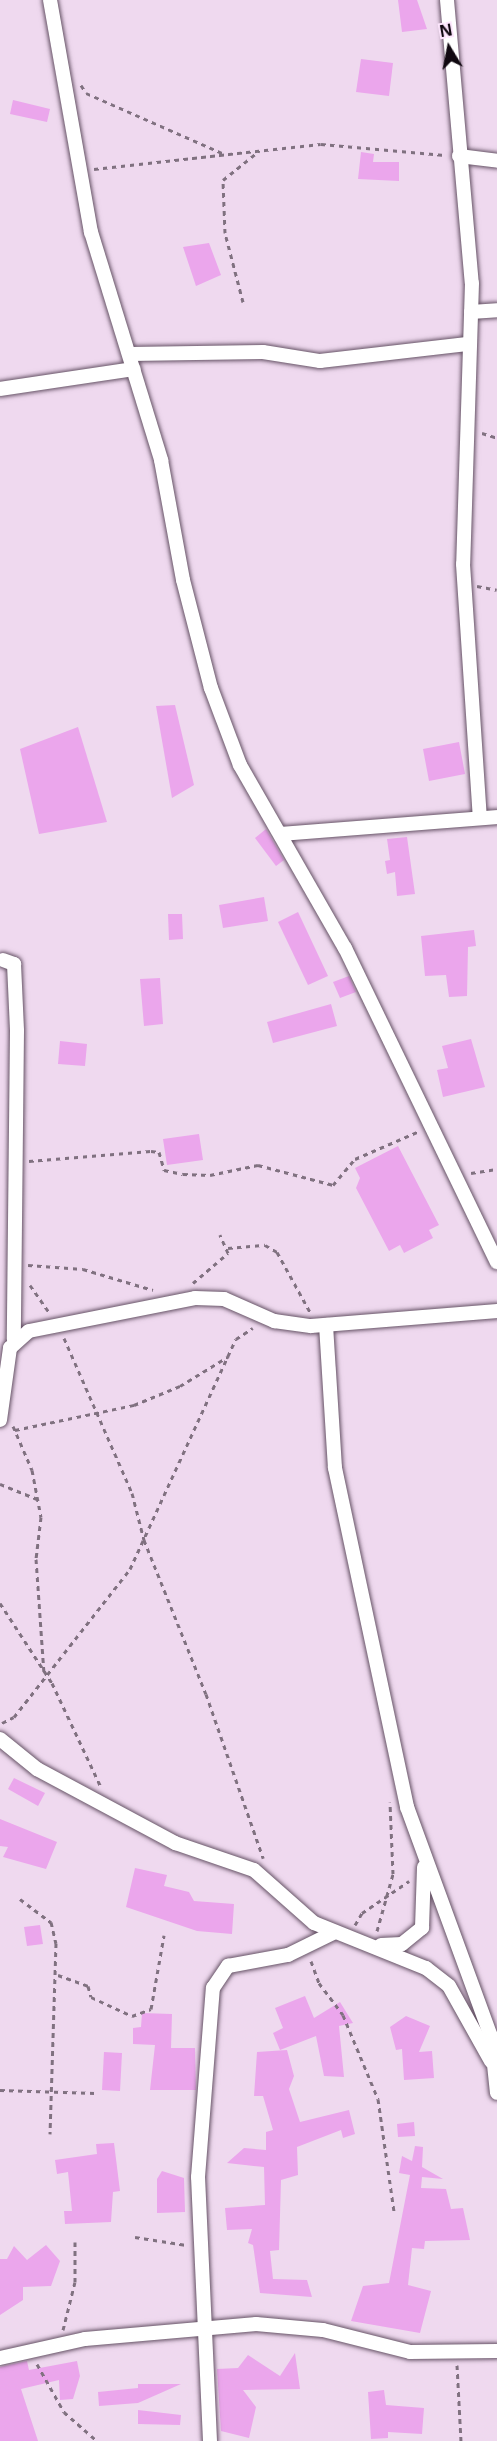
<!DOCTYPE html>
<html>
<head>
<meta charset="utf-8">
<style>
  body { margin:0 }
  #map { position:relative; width:497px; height:2441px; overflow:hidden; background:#efd9ef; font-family:"Noto Sans",sans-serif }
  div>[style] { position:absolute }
  .building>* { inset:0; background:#eba6ec }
  .path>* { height:3px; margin-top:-1.5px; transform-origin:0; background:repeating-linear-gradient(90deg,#807180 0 4.5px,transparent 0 9px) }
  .roads { filter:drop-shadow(0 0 2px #665366) drop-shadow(0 0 2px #665366) }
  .street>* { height:14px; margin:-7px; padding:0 7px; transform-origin:7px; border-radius:7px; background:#fff }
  span { translate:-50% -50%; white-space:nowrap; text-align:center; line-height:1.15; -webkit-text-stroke:5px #fde6fd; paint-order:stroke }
  .north { position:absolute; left:419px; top:18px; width:60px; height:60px; -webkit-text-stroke:4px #fde6fd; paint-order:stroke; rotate:350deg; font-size:16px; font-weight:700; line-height:24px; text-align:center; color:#100810 }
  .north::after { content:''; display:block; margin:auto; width:21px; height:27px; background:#100810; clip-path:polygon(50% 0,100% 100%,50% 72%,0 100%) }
</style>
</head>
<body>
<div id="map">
  <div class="building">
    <i style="clip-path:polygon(398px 0,417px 0,427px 29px,402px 32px)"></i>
    <i style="clip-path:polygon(361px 59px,393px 63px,389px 96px,356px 92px)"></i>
    <i style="clip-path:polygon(13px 100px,50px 109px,47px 122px,10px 114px)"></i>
    <i style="clip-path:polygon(361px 152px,374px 154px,373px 162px,399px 162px,399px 181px,358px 179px)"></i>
    <i style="clip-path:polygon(209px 243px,221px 275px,196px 286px,183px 247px)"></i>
    <i style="clip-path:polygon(175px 705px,194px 785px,172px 798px,156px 706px)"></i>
    <i style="clip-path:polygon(78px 727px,107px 822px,39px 834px,20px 749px)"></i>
    <i style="clip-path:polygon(459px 742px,465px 774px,429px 781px,423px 749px)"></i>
    <i style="clip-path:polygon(266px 829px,284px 860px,276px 866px,255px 838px)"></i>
    <i style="clip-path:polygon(407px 837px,415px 894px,397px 896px,395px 872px,387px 874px,385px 861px,390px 860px,387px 839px)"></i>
    <i style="clip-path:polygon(264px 897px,268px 921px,223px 928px,219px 905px)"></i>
    <i style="clip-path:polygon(298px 912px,328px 976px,308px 985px,278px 922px)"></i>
    <i style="clip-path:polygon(168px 914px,182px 914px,183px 939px,169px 940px)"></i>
    <i style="clip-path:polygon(474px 930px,476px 946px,468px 947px,467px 996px,449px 997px,446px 975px,425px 976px,421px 936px)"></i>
    <i style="clip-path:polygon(349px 976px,356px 992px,340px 998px,333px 982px)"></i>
    <i style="clip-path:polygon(160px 978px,163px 1024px,144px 1026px,140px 979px)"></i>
    <i style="clip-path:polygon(331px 1004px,337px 1026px,273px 1043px,267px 1022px)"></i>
    <i style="clip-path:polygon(471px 1039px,485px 1087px,443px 1097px,437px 1070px,448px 1068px,442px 1046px)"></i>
    <i style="clip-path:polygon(60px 1041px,87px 1044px,85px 1066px,58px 1064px)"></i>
    <i style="clip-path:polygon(199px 1134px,203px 1160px,167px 1165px,163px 1139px)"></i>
    <i style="clip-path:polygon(398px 1146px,439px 1225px,429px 1230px,433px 1238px,404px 1253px,400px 1245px,389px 1251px,356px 1188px,360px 1178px,355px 1168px)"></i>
    <i style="clip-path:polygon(14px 1778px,45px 1793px,38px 1806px,8px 1789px)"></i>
    <i style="clip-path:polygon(0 1819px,57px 1842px,46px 1869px,3px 1857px,8px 1847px,0 1846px)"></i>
    <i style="clip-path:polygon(135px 1868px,167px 1875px,164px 1886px,189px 1892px,194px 1901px,234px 1904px,232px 1934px,197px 1931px,126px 1907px)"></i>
    <i style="clip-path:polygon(40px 1925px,43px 1944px,27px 1946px,24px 1927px)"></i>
    <i style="clip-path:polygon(305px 1996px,314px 2018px,340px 2002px,353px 2023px,339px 2026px,344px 2077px,324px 2076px,316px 2036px,280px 2050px,273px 2033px,283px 2028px,275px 2008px)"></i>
    <i style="clip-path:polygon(142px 2013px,172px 2014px,171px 2048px,195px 2048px,196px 2090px,150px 2090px,155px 2045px,133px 2044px,133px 2028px,141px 2027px)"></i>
    <i style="clip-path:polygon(406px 2016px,430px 2026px,419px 2052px,432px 2051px,434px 2078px,404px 2080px,402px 2049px,396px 2050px,390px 2027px)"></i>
    <i style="clip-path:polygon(287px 2050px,294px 2076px,289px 2089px,300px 2122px,349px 2110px,355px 2134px,343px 2138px,341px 2130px,297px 2147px,298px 2175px,281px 2180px,279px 2250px,270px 2251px,273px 2279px,307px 2280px,312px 2297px,260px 2293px,253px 2245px,248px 2243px,252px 2229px,227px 2230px,225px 2208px,265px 2205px,264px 2167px,227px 2163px,244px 2148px,266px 2150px,266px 2132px,273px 2130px,263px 2096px,254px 2096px,257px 2052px)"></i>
    <i style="clip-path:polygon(104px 2052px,122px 2053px,120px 2091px,102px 2090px)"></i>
    <i style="clip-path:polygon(414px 2122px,415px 2136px,398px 2137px,397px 2124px)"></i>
    <i style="clip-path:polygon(114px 2143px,120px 2191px,113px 2192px,111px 2222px,65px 2224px,64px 2211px,72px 2211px,68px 2172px,57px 2174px,55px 2160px,97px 2154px,96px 2144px)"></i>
    <i style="clip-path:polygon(415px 2146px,423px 2147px,422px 2167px,443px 2179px,422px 2177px,421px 2188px,446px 2189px,451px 2209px,463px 2208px,470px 2240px,425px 2241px,424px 2249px,412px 2248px,408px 2285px,431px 2291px,420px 2333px,351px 2321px,363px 2286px,389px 2283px,410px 2175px,399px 2173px,402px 2156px,412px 2161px)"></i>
    <i style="clip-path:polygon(162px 2171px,184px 2178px,185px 2212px,157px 2213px,157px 2179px)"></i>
    <i style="clip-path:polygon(46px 2245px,60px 2261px,51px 2286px,23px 2287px,23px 2300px,0 2315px,0 2259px,7px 2259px,14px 2246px,27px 2260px)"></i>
    <i style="clip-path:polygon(295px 2353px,300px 2389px,243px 2390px,256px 2407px,249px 2438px,221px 2431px,217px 2369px,238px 2368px,248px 2355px,280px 2376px)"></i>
    <i style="clip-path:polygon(27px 2361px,29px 2370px,77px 2361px,80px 2376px,73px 2399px,60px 2400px,59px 2380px,21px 2389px,38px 2441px,0 2441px,0 2367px)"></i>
    <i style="clip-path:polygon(138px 2384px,181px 2384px,138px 2403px,99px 2406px,98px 2392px,138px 2388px)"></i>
    <i style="clip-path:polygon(384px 2390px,386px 2405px,424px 2408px,422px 2434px,388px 2432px,388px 2438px,371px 2439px,368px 2392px)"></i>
    <i style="clip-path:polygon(138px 2410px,181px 2415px,180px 2425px,138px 2424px)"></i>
  </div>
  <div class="path">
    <i style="left:81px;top:85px;width:9px;rotate:58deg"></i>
    <i style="left:86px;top:93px;width:149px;rotate:23.8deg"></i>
    <i style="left:94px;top:169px;width:228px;rotate:-6.3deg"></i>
    <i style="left:321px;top:144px;width:124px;rotate:5.1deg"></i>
    <i style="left:243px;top:302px;width:71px;rotate:-104.6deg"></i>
    <i style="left:225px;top:233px;width:53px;rotate:-92.2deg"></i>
    <i style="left:223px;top:180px;width:46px;rotate:-38.9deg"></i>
    <i style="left:482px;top:433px;width:16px;rotate:18deg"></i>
    <i style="left:477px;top:586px;width:20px;rotate:11deg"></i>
    <i style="left:29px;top:1161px;width:122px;rotate:-4.7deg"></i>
    <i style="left:151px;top:1151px;width:8px;rotate:7deg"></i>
    <i style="left:159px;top:1152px;width:19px;rotate:74deg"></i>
    <i style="left:164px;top:1170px;width:19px;rotate:12deg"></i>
    <i style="left:183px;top:1174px;width:27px;rotate:2deg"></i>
    <i style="left:210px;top:1175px;width:49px;rotate:-11.8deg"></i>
    <i style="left:258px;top:1165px;width:78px;rotate:14.9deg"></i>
    <i style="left:333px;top:1185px;width:34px;rotate:-50deg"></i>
    <i style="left:355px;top:1159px;width:68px;rotate:-23.5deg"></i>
    <i style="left:471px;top:1173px;width:26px;rotate:-9deg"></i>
    <i style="left:228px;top:1248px;width:37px;rotate:-5deg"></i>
    <i style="left:265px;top:1245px;width:14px;rotate:30deg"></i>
    <i style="left:277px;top:1252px;width:68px;rotate:61.2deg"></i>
    <i style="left:28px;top:1265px;width:55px;rotate:4.2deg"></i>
    <i style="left:83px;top:1269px;width:73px;rotate:16.7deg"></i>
    <i style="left:193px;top:1283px;width:46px;rotate:-40.6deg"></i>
    <i style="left:228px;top:1253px;width:20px;rotate:-114deg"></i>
    <i style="left:30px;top:1285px;width:33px;rotate:55deg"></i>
    <i style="left:64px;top:1338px;width:169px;rotate:66.3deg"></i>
    <i style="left:132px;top:1493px;width:49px;rotate:75.7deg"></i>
    <i style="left:144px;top:1540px;width:166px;rotate:68.1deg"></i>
    <i style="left:206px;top:1694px;width:174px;rotate:70.8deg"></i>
    <i style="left:13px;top:1426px;width:48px;rotate:66.6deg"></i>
    <i style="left:32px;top:1470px;width:48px;rotate:79.2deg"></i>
    <i style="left:41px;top:1517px;width:42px;rotate:96.8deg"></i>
    <i style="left:36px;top:1559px;width:113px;rotate:86deg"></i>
    <i style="left:15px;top:1430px;width:122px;rotate:-11.9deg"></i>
    <i style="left:134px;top:1405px;width:50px;rotate:-22.4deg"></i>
    <i style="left:180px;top:1386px;width:57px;rotate:-31.5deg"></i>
    <i style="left:0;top:1484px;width:40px;rotate:22deg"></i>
    <i style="left:0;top:1603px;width:95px;rotate:57deg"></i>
    <i style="left:52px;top:1683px;width:113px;rotate:64.8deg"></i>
    <i style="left:2px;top:1723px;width:13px;rotate:-27deg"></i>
    <i style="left:14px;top:1717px;width:188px;rotate:-51.9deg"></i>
    <i style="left:130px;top:1569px;width:253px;rotate:-65.3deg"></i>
    <i style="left:236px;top:1339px;width:20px;rotate:-33deg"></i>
    <i style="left:20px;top:1899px;width:39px;rotate:37deg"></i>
    <i style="left:51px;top:1922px;width:22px;rotate:77deg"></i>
    <i style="left:56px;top:1943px;width:191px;rotate:91.8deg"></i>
    <i style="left:355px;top:1925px;width:14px;rotate:-60deg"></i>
    <i style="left:362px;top:1913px;width:57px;rotate:-34.2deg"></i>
    <i style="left:377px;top:1931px;width:59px;rotate:-74.3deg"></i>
    <i style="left:393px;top:1874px;width:72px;rotate:-92.4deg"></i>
    <i style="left:311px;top:1961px;width:23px;rotate:70deg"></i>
    <i style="left:319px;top:1983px;width:40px;rotate:53deg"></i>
    <i style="left:343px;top:2015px;width:91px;rotate:67.4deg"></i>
    <i style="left:378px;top:2099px;width:113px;rotate:81.9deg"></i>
    <i style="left:58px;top:1975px;width:32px;rotate:20deg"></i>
    <i style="left:88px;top:1986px;width:11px;rotate:75deg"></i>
    <i style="left:91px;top:1997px;width:45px;rotate:24.9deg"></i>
    <i style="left:132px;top:2016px;width:20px;rotate:-20deg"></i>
    <i style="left:151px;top:2009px;width:75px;rotate:-80deg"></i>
    <i style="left:0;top:2090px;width:95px;rotate:1.8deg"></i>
    <i style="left:135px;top:2237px;width:52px;rotate:8.9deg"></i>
    <i style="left:63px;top:2330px;width:49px;rotate:-76deg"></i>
    <i style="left:75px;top:2282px;width:40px;rotate:-90deg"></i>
    <i style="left:37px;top:2364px;width:55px;rotate:60.6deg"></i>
    <i style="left:64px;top:2412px;width:43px;rotate:41.2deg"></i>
    <i style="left:457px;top:2365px;width:76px;rotate:87deg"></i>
  </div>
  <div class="roads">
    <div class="street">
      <i style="left:50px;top:0;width:236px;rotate:80deg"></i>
      <i style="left:91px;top:232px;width:239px;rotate:72.9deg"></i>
      <i style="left:161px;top:460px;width:122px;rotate:79.6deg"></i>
      <i style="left:183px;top:580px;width:112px;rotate:75.5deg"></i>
      <i style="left:211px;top:688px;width:82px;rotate:69.4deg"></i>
      <i style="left:240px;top:765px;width:211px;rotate:60.2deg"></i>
      <i style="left:345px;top:948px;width:349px;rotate:64.2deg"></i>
      <i style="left:447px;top:0;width:284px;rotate:85deg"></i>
      <i style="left:472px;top:283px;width:281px;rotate:91.8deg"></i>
      <i style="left:463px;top:564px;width:254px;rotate:86.2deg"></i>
      <i style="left:459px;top:156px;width:38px;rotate:7deg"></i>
      <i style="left:471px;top:312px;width:26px;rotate:-4deg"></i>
      <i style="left:130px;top:354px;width:133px;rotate:-0.9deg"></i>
      <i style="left:263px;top:352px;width:58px;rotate:9deg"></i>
      <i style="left:320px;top:361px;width:148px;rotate:-6.6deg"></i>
      <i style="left:0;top:389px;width:135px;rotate:-8.5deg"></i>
      <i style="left:281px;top:834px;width:217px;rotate:-4.5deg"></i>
      <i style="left:3px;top:960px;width:12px;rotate:20deg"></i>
      <i style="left:14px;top:964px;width:67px;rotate:87.4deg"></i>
      <i style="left:17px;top:1031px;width:308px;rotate:90.6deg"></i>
      <i style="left:326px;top:1325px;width:143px;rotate:86.4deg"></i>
      <i style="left:335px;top:1468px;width:347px;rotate:78deg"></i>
      <i style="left:407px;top:1807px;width:244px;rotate:69.9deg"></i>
      <i style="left:491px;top:2036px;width:57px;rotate:84deg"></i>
      <i style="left:0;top:1420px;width:73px;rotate:-82.1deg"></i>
      <i style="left:10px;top:1348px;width:25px;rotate:-42deg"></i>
      <i style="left:29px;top:1331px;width:169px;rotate:-11.2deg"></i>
      <i style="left:195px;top:1298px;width:29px;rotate:2deg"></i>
      <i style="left:224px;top:1299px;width:55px;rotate:23.7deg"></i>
      <i style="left:274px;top:1321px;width:37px;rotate:8deg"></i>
      <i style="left:311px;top:1326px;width:187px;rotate:-4.6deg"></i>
      <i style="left:0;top:1739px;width:48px;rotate:39deg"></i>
      <i style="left:37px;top:1769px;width:157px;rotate:28.2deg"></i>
      <i style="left:175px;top:1843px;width:83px;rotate:18.9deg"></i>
      <i style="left:254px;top:1870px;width:80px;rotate:41.5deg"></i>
      <i style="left:314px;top:1923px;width:121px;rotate:21.9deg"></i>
      <i style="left:426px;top:1968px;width:29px;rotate:38deg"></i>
      <i style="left:449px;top:1986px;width:86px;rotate:60.8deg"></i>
      <i style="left:381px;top:1945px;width:21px;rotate:-3deg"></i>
      <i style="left:402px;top:1944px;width:26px;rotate:-39deg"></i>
      <i style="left:422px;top:1928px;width:61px;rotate:-88.1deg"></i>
      <i style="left:0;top:2358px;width:87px;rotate:-12.6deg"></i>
      <i style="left:85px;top:2339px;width:172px;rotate:-5deg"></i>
      <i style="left:256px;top:2324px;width:67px;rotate:5.1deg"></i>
      <i style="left:323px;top:2330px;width:90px;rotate:14.2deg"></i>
      <i style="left:410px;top:2352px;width:87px;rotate:-0.7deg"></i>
      <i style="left:210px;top:2441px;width:264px;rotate:-92.6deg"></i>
      <i style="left:198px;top:2177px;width:190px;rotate:-85.5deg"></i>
      <i style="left:213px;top:1988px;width:27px;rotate:-56deg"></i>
      <i style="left:228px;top:1966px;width:61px;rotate:-10.4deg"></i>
      <i style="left:288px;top:1955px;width:52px;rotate:-26.1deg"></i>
    </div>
  </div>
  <div class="north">N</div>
</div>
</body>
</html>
